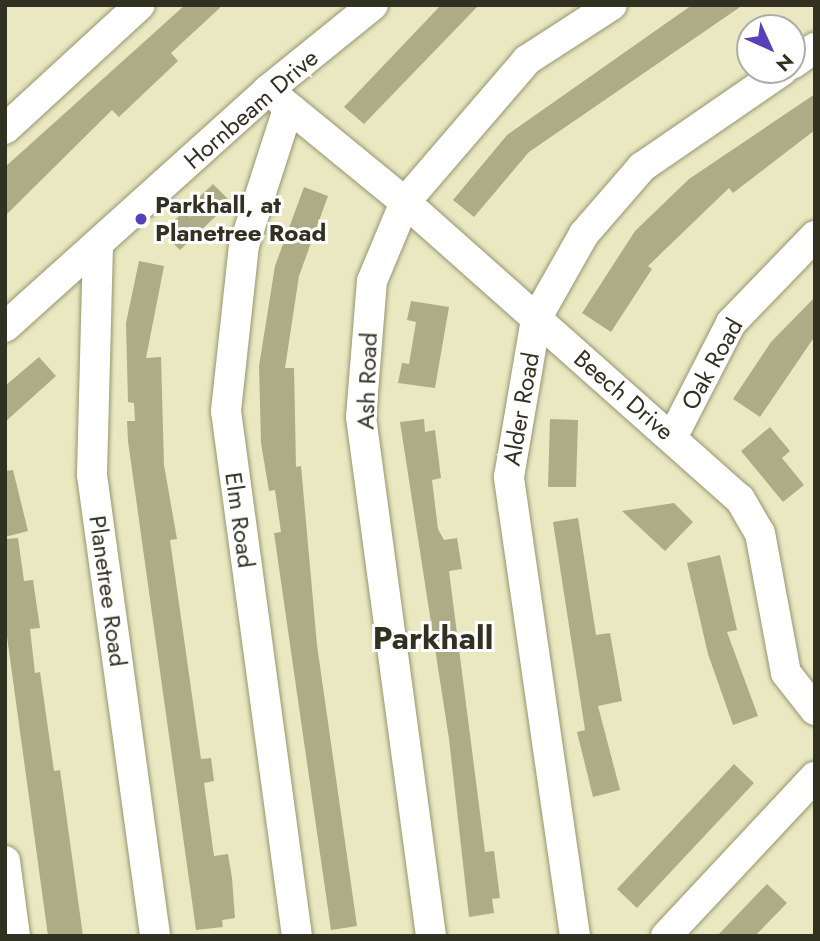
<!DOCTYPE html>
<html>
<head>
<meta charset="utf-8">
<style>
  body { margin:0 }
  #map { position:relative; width:820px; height:941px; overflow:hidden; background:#e9e8c1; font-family:Jost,sans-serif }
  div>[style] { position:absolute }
  .building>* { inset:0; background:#adac87 }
  .roads { filter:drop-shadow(0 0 2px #969570) drop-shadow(0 0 2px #969570) }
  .minor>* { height:30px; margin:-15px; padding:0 15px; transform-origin:15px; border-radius:15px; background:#fff }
  .dots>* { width:19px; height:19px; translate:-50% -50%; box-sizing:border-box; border:4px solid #fff; border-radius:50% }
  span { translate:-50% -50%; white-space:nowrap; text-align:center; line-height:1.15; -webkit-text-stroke:6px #fff; paint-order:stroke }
  .street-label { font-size:24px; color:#313122 }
  .poi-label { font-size:24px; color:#313122; font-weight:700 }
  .left { translate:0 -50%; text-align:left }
  .district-label { font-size:32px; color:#313122; font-weight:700 }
  .frame { position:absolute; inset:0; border:7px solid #313122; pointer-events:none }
  .north { position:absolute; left:736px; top:14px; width:70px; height:70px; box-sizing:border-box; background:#fff; border:2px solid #adada7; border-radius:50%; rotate:135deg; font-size:19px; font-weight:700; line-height:28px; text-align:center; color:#313122 }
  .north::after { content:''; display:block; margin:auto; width:24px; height:32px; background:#5840b8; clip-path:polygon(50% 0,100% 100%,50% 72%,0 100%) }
</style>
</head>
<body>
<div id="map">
  <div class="building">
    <i style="clip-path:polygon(185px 5px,223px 5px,171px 53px,178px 61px,119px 117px,112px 110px,5px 216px,5px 167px)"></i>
    <i style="clip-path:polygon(441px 5px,479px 5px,364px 124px,344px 107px)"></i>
    <i style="clip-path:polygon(692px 5px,743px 5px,529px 152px,474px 217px,453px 200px,507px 135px)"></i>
    <i style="clip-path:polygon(815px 94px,815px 130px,733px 193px,729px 188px,648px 266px,652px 269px,611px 332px,582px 313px,635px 231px,689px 179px)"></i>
    <i style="clip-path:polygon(213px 184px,231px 202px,180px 250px,162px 232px)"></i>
    <i style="clip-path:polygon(304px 187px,328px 196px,299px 276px,285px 368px,294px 368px,296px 467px,301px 466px,317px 645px,357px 926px,331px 930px,274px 533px,281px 532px,275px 490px,269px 491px,261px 443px,259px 366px,275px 266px)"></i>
    <i style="clip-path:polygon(139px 261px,164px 266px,146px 358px,161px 357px,164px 465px,177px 539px,170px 540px,201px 759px,211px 758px,214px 781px,204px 783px,214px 856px,228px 854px,232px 878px,235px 918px,222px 920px,223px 927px,196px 930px,128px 441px,127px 421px,135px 421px,134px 403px,128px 402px,126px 323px)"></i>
    <i style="clip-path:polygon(815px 297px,815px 336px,760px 417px,733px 399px,771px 342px)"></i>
    <i style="clip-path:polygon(411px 301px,449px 307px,435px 388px,398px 383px,402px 363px,409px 364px,416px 322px,407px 320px)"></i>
    <i style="clip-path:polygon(39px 357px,56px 376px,5px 422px,5px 386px)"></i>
    <i style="clip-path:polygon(424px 419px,425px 432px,435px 430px,441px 478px,432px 480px,438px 529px,444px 540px,457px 538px,462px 569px,449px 571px,485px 852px,494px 851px,500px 898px,492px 899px,494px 913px,469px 917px,449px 739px,400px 422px)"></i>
    <i style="clip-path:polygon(550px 419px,578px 420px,576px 487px,548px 487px)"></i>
    <i style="clip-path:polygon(770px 427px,790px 451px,782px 458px,804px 485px,783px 502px,741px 451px)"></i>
    <i style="clip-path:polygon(13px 470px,28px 531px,5px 537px,5px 471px)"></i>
    <i style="clip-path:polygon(674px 503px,693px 522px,665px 551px,622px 511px)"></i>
    <i style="clip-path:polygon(578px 518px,596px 635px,610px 633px,622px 701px,598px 706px,620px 790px,593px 797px,577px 732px,585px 730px,553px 522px)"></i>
    <i style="clip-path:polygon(18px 538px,24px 581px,33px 580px,40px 628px,30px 629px,35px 673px,40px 672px,54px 771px,60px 770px,83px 936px,48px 936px,5px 622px,5px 539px)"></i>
    <i style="clip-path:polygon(720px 555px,737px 630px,727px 632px,758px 716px,733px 725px,708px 654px,687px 563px)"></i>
    <i style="clip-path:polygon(734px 764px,754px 783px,637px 908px,617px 889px)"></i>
    <i style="clip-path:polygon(767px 884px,787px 903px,755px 936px,717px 936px)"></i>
  </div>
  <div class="roads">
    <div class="minor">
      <i style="left:792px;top:64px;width:28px;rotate:-35deg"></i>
      <i style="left:268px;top:90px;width:177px;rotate:39.3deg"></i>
      <i style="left:405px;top:202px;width:448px;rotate:41.6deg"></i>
      <i style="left:740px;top:499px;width:39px;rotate:60deg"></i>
      <i style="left:760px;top:533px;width:142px;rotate:79.5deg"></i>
      <i style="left:786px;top:673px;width:47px;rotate:51.9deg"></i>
      <i style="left:288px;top:109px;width:143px;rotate:107.9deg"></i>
      <i style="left:244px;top:245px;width:167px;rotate:96.2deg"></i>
      <i style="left:226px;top:411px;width:530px;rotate:82.3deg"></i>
      <i style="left:5px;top:129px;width:183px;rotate:-42.6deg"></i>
      <i style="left:98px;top:245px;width:230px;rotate:91.5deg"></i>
      <i style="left:92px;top:475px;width:465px;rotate:82.2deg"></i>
      <i style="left:5px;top:327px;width:354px;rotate:-42deg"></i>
      <i style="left:268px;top:90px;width:135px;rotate:-39deg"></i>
      <i style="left:673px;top:436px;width:127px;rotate:-62.8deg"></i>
      <i style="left:731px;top:323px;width:121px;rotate:-46deg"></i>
      <i style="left:5px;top:861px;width:76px;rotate:82.4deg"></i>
      <i style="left:431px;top:936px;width:524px;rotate:-97.68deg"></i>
      <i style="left:361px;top:417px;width:136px;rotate:-85.4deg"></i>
      <i style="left:372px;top:281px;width:86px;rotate:-67.3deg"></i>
      <i style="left:405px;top:202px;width:187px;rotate:-49.3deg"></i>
      <i style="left:527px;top:60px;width:101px;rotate:-32.9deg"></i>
      <i style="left:575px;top:936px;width:464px;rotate:-98.2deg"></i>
      <i style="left:509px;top:477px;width:160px;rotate:-80.3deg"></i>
      <i style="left:536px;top:319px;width:98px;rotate:-60.5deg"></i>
      <i style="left:584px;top:234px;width:89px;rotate:-49.1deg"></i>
      <i style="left:642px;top:167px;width:171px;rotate:-34.5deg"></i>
      <i style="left:666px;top:936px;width:218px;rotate:-46.9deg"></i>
    </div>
  </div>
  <div class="dots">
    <i style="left:141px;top:219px;background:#5840b8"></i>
  </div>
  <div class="street-label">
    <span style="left:251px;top:109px;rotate:-41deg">Hornbeam Drive</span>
    <span style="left:712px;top:364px;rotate:-61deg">Oak Road</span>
    <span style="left:367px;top:381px;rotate:-88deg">Ash Road</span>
    <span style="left:624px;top:395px;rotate:41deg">Beech Drive</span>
    <span style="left:521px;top:409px;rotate:-80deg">Alder Road</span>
    <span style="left:240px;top:520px;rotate:82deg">Elm Road</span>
    <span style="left:108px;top:591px;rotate:82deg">Planetree Road</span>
  </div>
  <div class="poi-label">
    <span class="left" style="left:155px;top:219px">Parkhall, at<br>Planetree Road</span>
  </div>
  <div class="district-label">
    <span style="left:433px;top:638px">Parkhall</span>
  </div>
  <div class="frame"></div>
  <div class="north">N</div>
</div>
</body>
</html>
